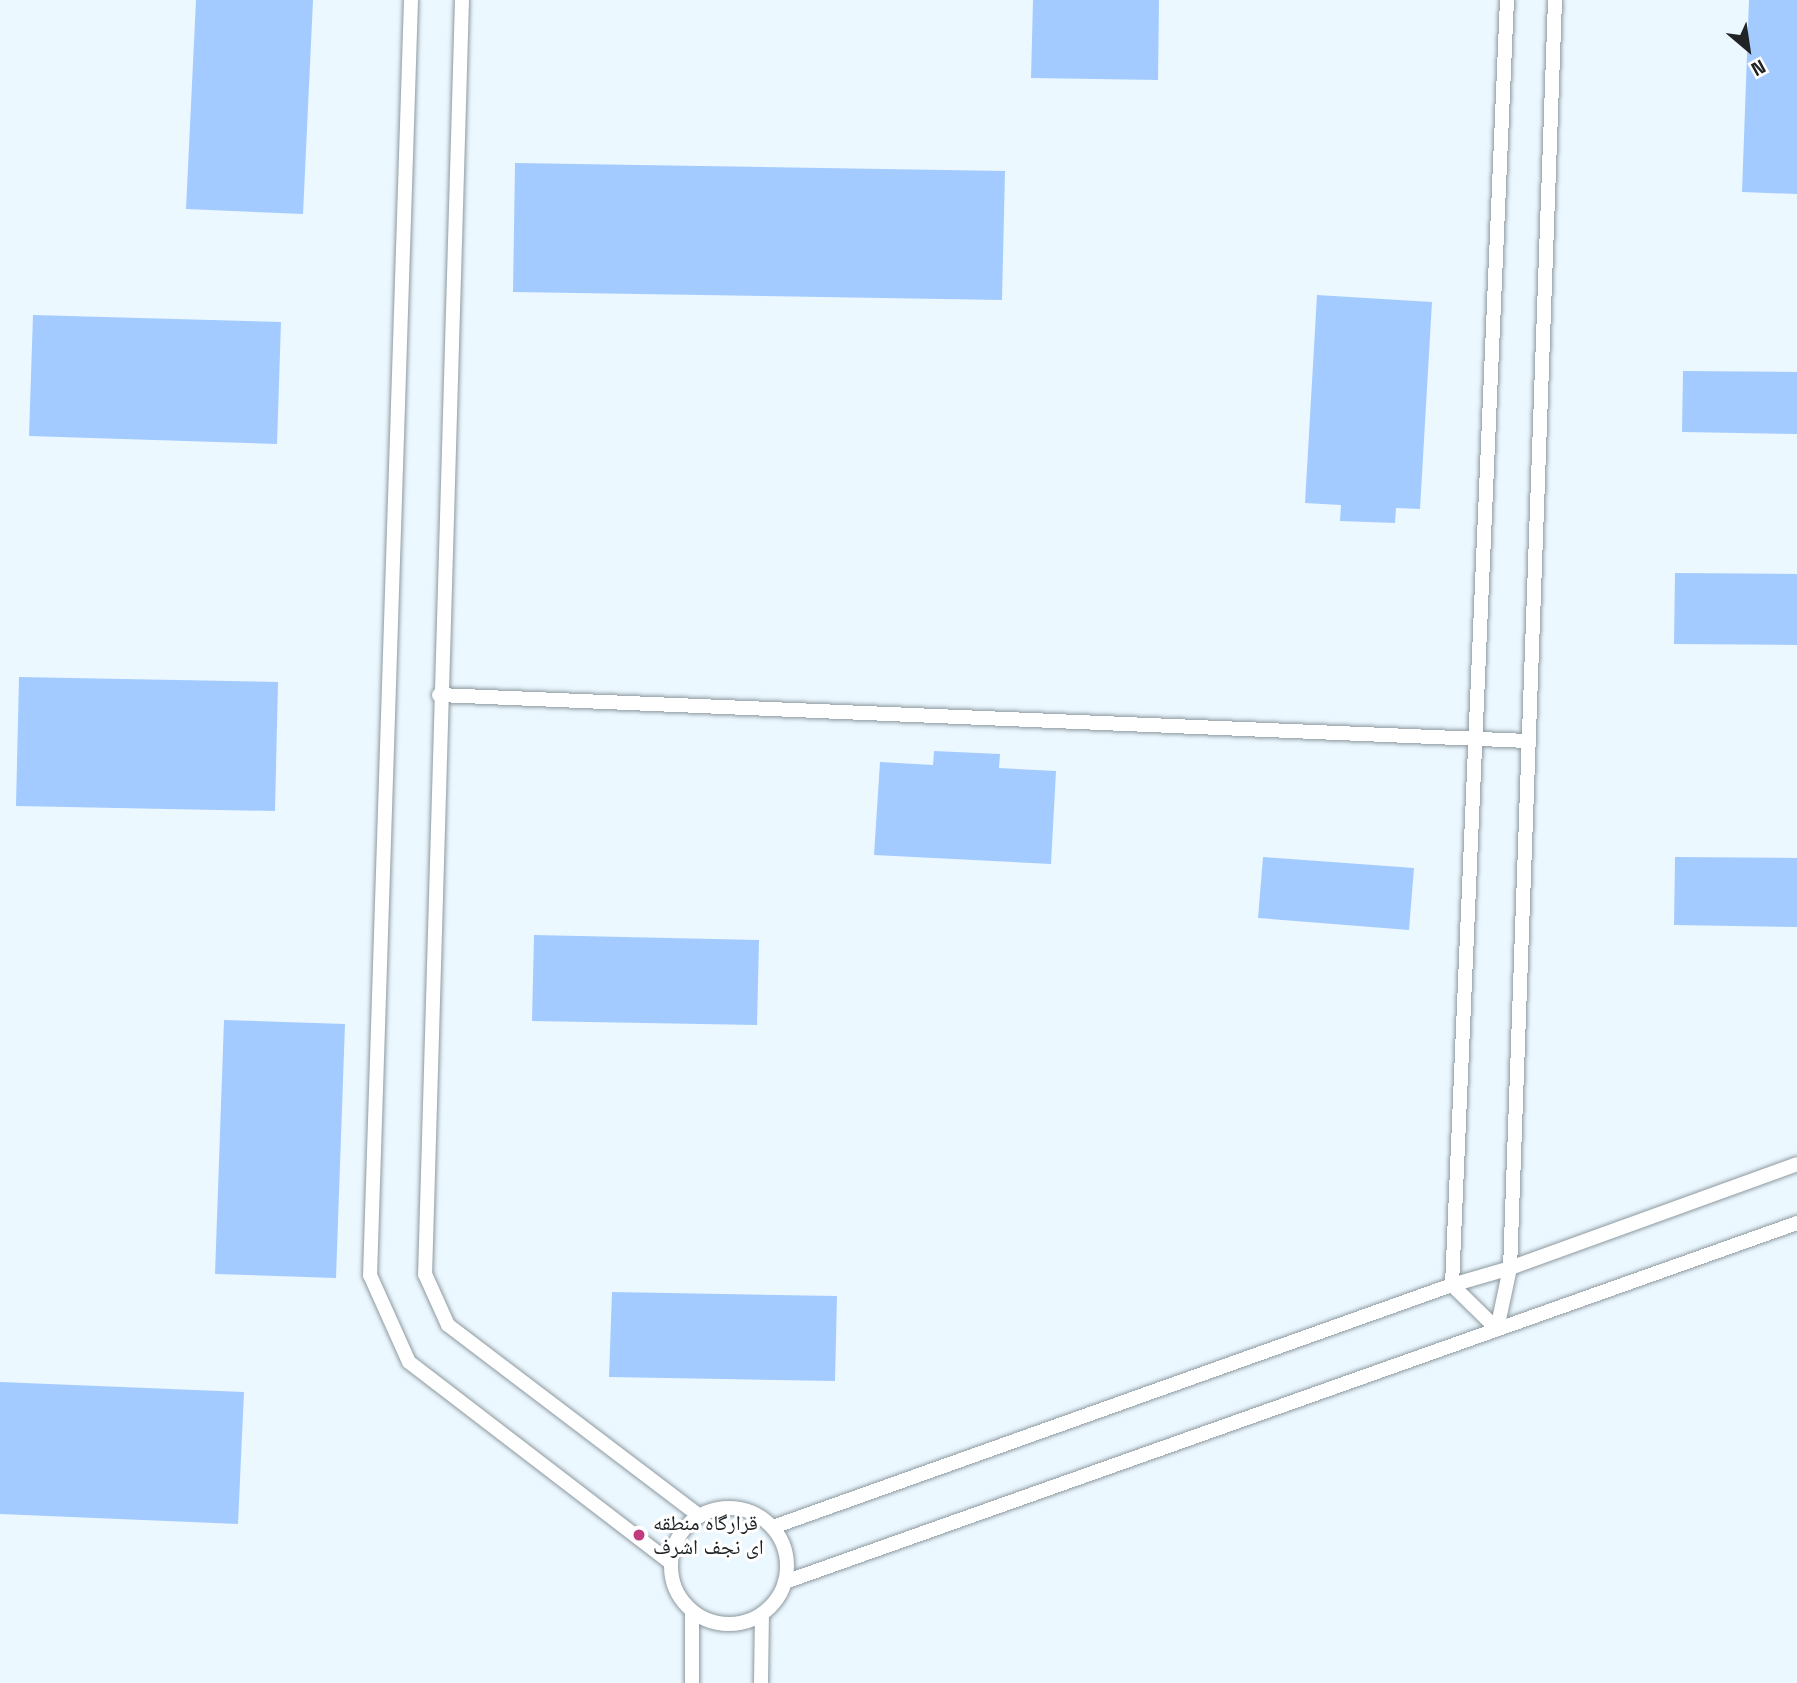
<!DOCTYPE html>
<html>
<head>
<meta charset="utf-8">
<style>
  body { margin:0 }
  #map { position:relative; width:1797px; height:1683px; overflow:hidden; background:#ecf8ff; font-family:"Space Grotesk","Noto Naskh Arabic",sans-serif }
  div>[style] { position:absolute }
  .building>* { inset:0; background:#a4cbff }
  .roads { filter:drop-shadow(0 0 2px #8d999f) drop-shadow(0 0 2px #8d999f) }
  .lane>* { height:14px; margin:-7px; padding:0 7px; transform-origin:7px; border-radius:7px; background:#fff }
  .lane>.ring { margin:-7px; padding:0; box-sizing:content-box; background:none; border:14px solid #fff; border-radius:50% }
  .dots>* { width:19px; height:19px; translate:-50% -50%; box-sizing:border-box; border:4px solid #fff; border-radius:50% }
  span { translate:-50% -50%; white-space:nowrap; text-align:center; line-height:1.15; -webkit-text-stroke:6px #fff; paint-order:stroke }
  .poi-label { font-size:21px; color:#202427 }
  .left { translate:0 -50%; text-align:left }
  .north { position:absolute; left:1713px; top:14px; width:70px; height:70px; -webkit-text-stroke:5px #fff; paint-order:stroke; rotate:151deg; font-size:19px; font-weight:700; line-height:28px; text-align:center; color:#202427 }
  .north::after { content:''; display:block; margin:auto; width:24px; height:32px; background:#202427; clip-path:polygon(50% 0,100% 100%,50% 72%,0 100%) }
</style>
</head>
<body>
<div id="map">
  <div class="building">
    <i style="clip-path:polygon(196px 0,313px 0,303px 214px,186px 209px)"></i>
    <i style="clip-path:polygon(1033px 0,1159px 0,1158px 80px,1031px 78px)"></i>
    <i style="clip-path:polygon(1749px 0,1797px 0,1797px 194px,1742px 192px)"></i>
    <i style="clip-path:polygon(515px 163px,1005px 171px,1002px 300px,513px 292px)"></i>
    <i style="clip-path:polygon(1317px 295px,1432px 302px,1420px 509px,1396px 508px,1395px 523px,1340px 521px,1341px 505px,1305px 503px)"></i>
    <i style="clip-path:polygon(33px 315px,281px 322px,277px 444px,29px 436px)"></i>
    <i style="clip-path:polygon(1683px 371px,1797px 372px,1797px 434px,1682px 432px)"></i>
    <i style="clip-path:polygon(1675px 573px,1797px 574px,1797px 645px,1674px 644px)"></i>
    <i style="clip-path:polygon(19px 677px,278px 682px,275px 811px,16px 806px)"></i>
    <i style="clip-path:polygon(934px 751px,1000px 754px,999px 768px,1056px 771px,1051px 864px,874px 855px,880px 762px,933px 765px)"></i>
    <i style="clip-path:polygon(1263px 857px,1414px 868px,1409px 930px,1258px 918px)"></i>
    <i style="clip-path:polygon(1675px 857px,1797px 858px,1797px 927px,1674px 925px)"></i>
    <i style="clip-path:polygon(534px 935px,759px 940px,757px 1025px,532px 1021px)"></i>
    <i style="clip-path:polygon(224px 1020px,345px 1024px,336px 1278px,215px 1274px)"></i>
    <i style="clip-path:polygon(612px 1292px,837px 1296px,835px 1381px,609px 1377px)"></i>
    <i style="clip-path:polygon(0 1382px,244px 1392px,238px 1524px,0 1514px)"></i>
  </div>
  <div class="roads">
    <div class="lane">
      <i style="left:411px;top:0;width:1276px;rotate:91.84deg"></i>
      <i style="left:370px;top:1275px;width:95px;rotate:65.9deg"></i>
      <i style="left:409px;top:1362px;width:329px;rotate:37.5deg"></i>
      <i style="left:462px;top:0;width:1275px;rotate:91.66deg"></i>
      <i style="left:425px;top:1274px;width:56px;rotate:65.7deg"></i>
      <i style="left:448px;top:1325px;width:316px;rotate:37.2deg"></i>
      <i style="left:1555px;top:0;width:1269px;rotate:92.03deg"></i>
      <i style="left:1510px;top:1268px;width:305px;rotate:-19.9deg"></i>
      <i style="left:439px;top:695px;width:1091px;rotate:2.42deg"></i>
      <i style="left:1510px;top:1268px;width:62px;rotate:102deg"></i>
      <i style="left:1497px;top:1329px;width:63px;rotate:-135.6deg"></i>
      <i style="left:1452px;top:1285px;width:60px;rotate:-16.3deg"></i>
      <i class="ring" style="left:671px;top:1508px;width:102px;height:102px"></i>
      <i style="left:773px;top:1527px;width:721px;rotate:-19.62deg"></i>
      <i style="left:1452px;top:1285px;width:1286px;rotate:-87.55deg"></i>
      <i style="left:785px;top:1582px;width:1074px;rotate:-19.53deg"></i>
      <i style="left:692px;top:1683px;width:71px;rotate:-90deg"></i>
      <i style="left:761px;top:1683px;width:69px;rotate:-89.2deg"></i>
    </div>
  </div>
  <div class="dots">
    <i style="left:639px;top:1535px;background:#c13c7f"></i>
  </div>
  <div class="poi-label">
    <span class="left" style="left:653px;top:1535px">قرارگاه منطقه<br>ای نجف اشرف</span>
  </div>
  <div class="north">N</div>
</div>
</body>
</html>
